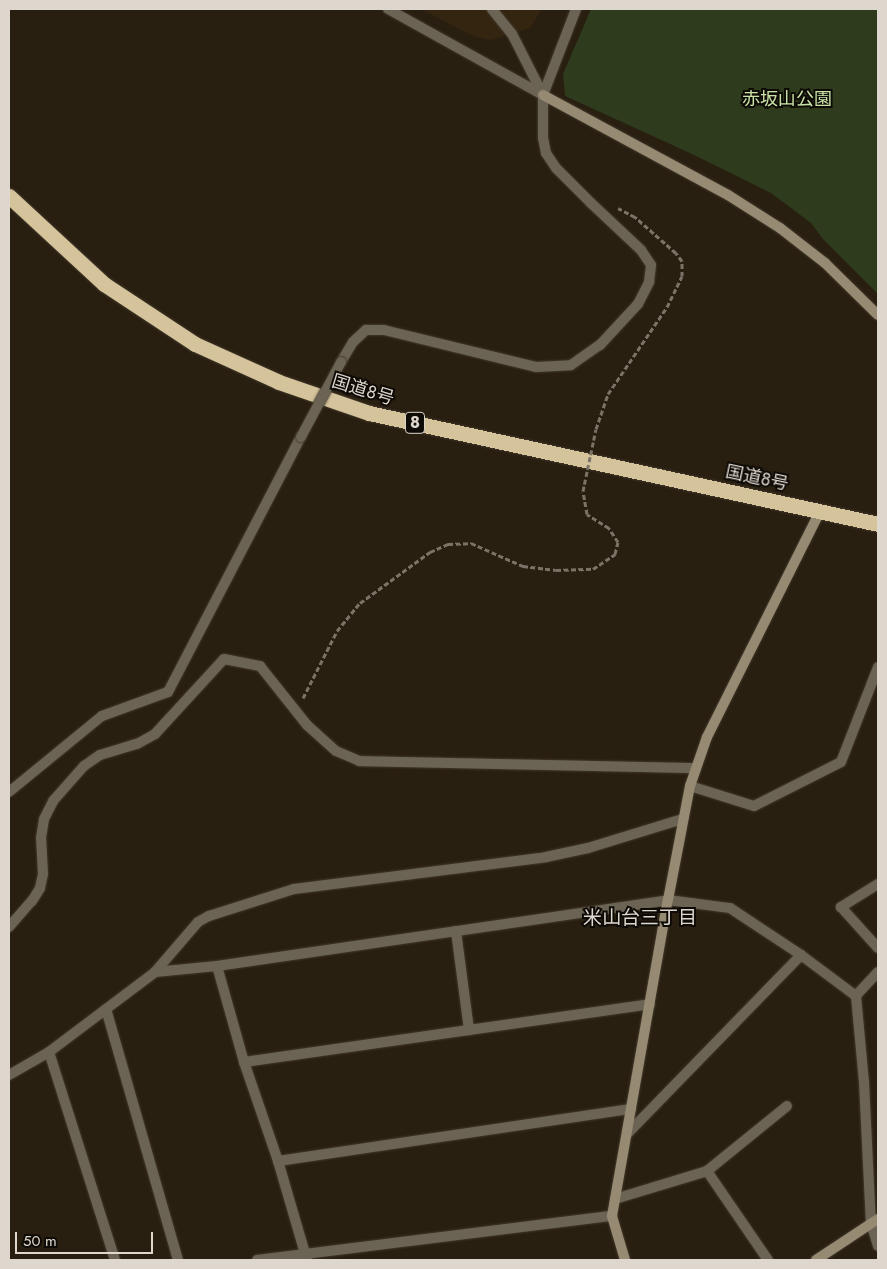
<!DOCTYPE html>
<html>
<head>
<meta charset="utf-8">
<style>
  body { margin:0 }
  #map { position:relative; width:887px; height:1269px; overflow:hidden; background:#291f11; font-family:Jost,"Noto Sans JP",sans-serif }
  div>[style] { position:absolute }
  .built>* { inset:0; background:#342511 }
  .green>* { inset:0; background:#2e3b1c }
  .path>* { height:3px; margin-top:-1.5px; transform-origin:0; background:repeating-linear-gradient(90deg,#7b7367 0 5px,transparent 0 7.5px) }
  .roads { filter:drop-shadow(0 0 1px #42392b) drop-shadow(0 0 1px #42392b) }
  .lane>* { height:10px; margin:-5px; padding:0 5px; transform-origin:5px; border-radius:5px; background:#6b6455 }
  .street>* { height:10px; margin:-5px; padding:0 5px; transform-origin:5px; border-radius:5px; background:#6b6455 }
  .secondary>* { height:10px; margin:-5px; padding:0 5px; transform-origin:5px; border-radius:5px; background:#968a72 }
  .highway>* { height:15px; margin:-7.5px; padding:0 7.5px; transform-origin:7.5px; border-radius:7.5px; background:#d5c39c }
  .path-bridge>* { height:3px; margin-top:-1.5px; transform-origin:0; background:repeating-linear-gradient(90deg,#7b7367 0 5px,transparent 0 7.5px) }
  .bridges { filter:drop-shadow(0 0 1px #42392b) drop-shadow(0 0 1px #42392b) }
  .street-bridge>* { height:10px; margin:-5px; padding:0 5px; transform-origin:5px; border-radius:5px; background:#6b6455 }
  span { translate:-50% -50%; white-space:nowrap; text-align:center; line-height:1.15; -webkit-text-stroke:4px #0e0a05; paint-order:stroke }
  .shield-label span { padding:1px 4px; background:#0e0a05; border:1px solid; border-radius:4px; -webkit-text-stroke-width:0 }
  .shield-label { font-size:16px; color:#ded7ce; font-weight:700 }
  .park-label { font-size:18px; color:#c9e3a6 }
  .street-label { font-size:18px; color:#ded7ce }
  .neighbourhood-label { font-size:19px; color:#ded7ce }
  .frame { position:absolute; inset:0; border:10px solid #ded7ce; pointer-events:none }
  .scale { position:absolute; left:15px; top:1232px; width:138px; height:22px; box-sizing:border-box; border:2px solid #ded7ce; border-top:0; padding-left:6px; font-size:15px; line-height:18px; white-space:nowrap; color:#ded7ce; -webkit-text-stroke:4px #0e0a05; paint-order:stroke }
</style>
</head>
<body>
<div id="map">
  <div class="built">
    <i style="clip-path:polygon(421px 9px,542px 9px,530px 28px,491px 40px,475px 37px)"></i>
  </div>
  <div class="green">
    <i style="clip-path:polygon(591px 9px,878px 9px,878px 294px,823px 239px,811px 223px,771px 193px,692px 154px,565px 96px,563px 74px)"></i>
  </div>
  <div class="path">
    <i style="left:596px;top:429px;width:37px;rotate:-71deg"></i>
    <i style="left:608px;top:394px;width:105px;rotate:-55.9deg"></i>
    <i style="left:667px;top:307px;width:34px;rotate:-64deg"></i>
    <i style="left:682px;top:276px;width:15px;rotate:-90deg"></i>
    <i style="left:682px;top:261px;width:10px;rotate:-127deg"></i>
    <i style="left:676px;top:253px;width:55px;rotate:-138.7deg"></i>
    <i style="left:635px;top:217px;width:19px;rotate:-152deg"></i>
    <i style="left:303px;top:698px;width:75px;rotate:-63.1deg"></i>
    <i style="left:337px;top:631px;width:36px;rotate:-51deg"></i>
    <i style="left:360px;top:603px;width:87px;rotate:-36.1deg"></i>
    <i style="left:430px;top:552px;width:20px;rotate:-24deg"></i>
    <i style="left:448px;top:544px;width:23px;rotate:-2deg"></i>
    <i style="left:471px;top:543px;width:57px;rotate:23.9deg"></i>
    <i style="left:523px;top:566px;width:33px;rotate:7deg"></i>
    <i style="left:556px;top:570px;width:37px;rotate:-2deg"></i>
    <i style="left:593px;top:569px;width:27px;rotate:-34deg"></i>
    <i style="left:615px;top:554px;width:12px;rotate:-76deg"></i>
    <i style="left:618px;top:542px;width:17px;rotate:-123deg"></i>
    <i style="left:609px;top:528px;width:26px;rotate:-148deg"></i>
    <i style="left:587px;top:514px;width:23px;rotate:-100deg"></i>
  </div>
  <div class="roads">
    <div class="lane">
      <i style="left:341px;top:362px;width:23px;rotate:-59deg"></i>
      <i style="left:353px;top:342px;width:18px;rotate:-43deg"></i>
      <i style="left:366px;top:330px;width:18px"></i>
      <i style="left:384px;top:330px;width:156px;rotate:13.7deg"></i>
      <i style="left:536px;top:367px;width:35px;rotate:-3deg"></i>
      <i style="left:571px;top:365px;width:35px;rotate:-35deg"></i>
      <i style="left:600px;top:345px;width:56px;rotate:-47.2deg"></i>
      <i style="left:638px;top:304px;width:25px;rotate:-63deg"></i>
      <i style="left:649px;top:282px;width:17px;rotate:-83deg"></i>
      <i style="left:651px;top:265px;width:18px;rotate:-124deg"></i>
      <i style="left:641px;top:250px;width:69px;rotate:-136.8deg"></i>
      <i style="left:591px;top:203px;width:49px;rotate:-135deg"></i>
      <i style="left:556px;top:168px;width:18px;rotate:-124deg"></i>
      <i style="left:546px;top:153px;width:15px;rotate:-101deg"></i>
      <i style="left:543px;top:138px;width:43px;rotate:-90deg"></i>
      <i style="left:543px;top:95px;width:68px;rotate:-116.9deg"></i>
      <i style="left:512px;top:34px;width:32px;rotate:-129deg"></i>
    </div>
    <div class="street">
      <i style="left:388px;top:9px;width:177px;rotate:29deg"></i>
      <i style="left:543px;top:95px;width:92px;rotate:-69deg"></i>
      <i style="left:690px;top:786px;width:67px;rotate:17.4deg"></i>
      <i style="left:754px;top:806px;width:97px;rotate:-26.8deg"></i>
      <i style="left:841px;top:762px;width:102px;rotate:-68.7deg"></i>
      <i style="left:9px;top:792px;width:120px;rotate:-39.3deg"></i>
      <i style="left:102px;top:716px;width:70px;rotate:-20deg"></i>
      <i style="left:168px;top:692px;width:288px;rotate:-62.5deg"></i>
      <i style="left:878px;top:884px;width:44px;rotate:148.1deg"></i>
      <i style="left:841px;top:907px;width:55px;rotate:47.9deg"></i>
      <i style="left:9px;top:927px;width:35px;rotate:-49deg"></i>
      <i style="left:32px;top:901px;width:15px;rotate:-58deg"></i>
      <i style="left:40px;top:888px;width:14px;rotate:-78deg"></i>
      <i style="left:43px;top:874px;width:36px;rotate:-93deg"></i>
      <i style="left:41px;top:838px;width:19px;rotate:-81deg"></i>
      <i style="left:44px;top:819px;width:20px;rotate:-63deg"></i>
      <i style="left:53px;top:801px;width:47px;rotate:-48.5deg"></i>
      <i style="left:84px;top:766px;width:19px;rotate:-35deg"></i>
      <i style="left:100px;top:755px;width:39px;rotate:-17deg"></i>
      <i style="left:137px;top:744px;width:21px;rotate:-29deg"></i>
      <i style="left:155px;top:734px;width:102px;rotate:-47.4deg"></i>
      <i style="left:224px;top:659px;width:37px;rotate:11deg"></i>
      <i style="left:260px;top:666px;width:75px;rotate:51.5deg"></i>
      <i style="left:307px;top:725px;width:39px;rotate:42deg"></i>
      <i style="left:336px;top:751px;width:25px;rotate:23deg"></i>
      <i style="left:359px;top:761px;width:337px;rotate:1.2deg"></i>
      <i style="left:456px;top:931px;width:100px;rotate:82.5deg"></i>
      <i style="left:217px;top:966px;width:100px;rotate:74.3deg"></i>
      <i style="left:244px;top:1062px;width:105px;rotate:71deg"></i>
      <i style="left:278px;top:1161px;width:103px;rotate:73.7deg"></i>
      <i style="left:155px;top:972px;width:66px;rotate:-49.3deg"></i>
      <i style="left:198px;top:922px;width:13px;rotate:-29deg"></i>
      <i style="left:209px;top:916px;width:89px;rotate:-17.6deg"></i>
      <i style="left:294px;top:889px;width:254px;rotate:-7.2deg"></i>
      <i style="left:546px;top:857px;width:43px;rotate:-12.1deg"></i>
      <i style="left:588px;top:848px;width:99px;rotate:-17deg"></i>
      <i style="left:878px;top:972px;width:33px;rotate:133deg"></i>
      <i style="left:856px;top:996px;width:86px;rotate:84.7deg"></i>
      <i style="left:864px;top:1082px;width:141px;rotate:87.2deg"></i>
      <i style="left:871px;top:1223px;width:24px;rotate:73deg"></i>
      <i style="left:106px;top:1009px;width:261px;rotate:74deg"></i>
      <i style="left:49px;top:1052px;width:218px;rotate:72.4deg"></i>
      <i style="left:244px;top:1062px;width:410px;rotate:-8.1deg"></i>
      <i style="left:9px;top:1075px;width:46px;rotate:-29.9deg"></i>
      <i style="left:49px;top:1052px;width:133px;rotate:-37deg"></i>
      <i style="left:155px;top:972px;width:62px;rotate:-5.5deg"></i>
      <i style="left:217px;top:966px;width:456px;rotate:-8.3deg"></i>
      <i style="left:668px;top:900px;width:63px;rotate:7.4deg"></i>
      <i style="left:730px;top:908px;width:85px;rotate:33.5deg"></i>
      <i style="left:801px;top:955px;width:69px;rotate:36.7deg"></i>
      <i style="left:627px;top:1134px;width:250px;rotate:-45.8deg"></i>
      <i style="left:278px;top:1161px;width:357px;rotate:-8.4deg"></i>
      <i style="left:707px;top:1171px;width:108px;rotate:55.6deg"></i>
      <i style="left:615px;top:1199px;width:96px;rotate:-16.9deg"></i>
      <i style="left:707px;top:1171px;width:103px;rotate:-39.1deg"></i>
      <i style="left:257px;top:1260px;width:358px;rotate:-7.1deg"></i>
    </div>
    <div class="secondary">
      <i style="left:543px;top:95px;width:210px;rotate:28.4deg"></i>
      <i style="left:728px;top:195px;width:62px;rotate:32.4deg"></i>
      <i style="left:780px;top:228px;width:57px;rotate:37.9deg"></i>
      <i style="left:825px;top:263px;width:74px;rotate:44.5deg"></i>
      <i style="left:625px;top:1260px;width:46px;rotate:-106.5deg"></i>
      <i style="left:612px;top:1216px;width:321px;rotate:-80deg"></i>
      <i style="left:668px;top:900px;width:116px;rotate:-79.1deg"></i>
      <i style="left:690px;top:786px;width:52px;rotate:-70.9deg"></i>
      <i style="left:707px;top:737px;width:253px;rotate:-63.4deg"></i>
      <i style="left:816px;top:1260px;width:74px;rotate:-33.5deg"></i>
    </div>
    <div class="highway">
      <i style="left:9px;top:196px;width:129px;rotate:42.8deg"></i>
      <i style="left:104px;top:284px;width:109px;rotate:33.4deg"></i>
      <i style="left:195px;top:344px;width:92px;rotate:24.3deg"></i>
      <i style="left:279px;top:382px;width:95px;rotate:19deg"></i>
      <i style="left:369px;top:413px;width:521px;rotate:12.3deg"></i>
    </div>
  </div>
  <div class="path-bridge">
    <i style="left:583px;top:491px;width:63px;rotate:-78.2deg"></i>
  </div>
  <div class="bridges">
    <div class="street-bridge">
      <i style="left:301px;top:437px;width:85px;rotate:-61.9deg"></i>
    </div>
  </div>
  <div class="shield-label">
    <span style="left:415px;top:423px">8</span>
  </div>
  <div class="park-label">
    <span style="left:787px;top:99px">赤坂山公園</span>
  </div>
  <div class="street-label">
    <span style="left:363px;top:390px;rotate:17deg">国道8号</span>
    <span style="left:757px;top:478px;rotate:12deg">国道8号</span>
  </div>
  <div class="neighbourhood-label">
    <span style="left:640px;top:918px">米山台三丁目</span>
  </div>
  <div class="frame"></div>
  <div class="scale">50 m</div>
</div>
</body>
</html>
